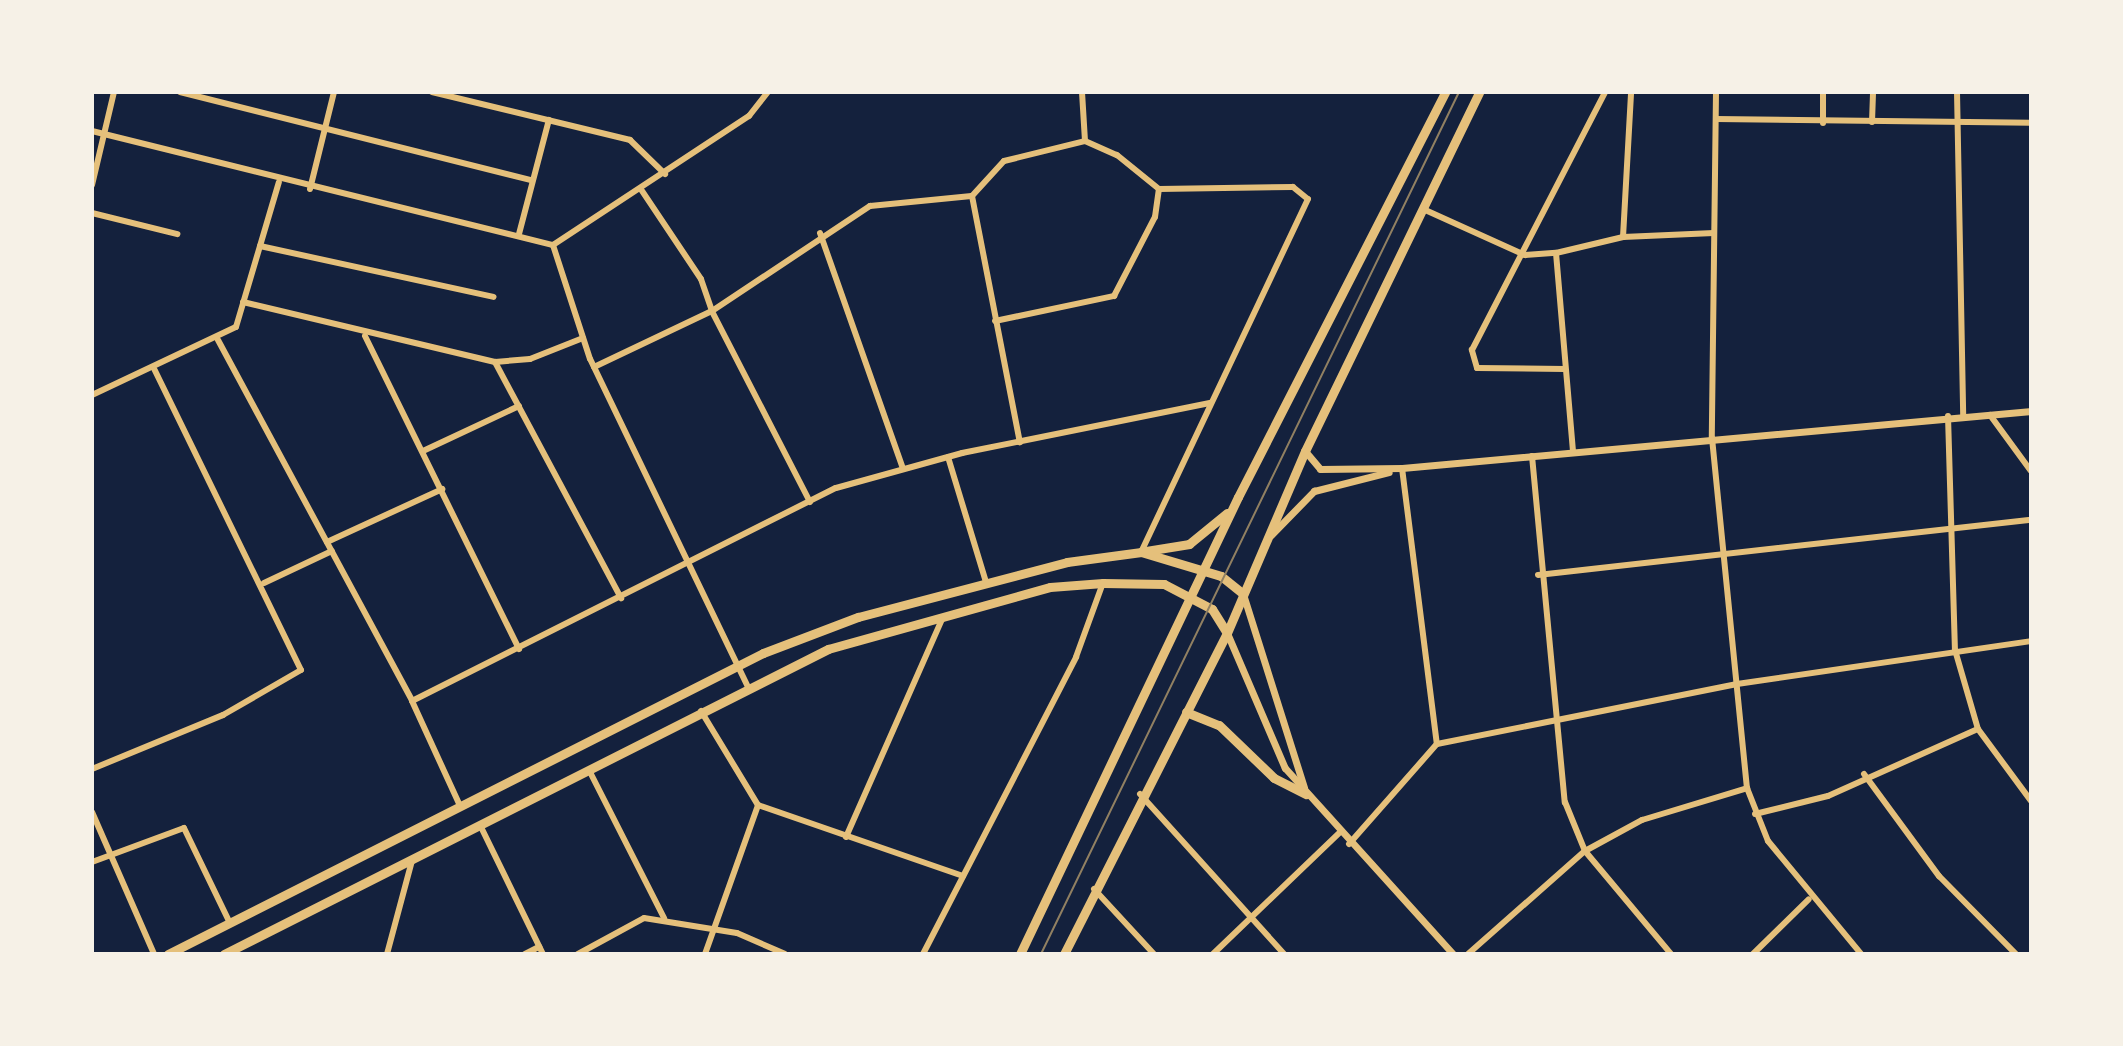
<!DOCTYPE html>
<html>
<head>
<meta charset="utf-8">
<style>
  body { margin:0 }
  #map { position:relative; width:2123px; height:1046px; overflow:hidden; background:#14213d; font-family:"PT Sans Narrow",sans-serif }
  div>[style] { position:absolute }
  .minor>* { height:6px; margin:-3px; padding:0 3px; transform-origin:3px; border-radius:3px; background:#e5c07b }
  .tertiary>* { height:7px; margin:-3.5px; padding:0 3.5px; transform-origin:3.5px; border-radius:3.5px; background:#e5c07b }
  .primary>* { height:9px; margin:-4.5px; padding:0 4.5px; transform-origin:4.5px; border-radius:4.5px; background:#e5c07b }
  .tram>* { height:2px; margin:-1px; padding:0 1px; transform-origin:1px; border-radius:1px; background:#918062 }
  span { translate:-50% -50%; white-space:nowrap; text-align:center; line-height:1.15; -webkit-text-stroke:7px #f6f1e7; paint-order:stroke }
  .frame { position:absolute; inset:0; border:94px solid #f6f1e7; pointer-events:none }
</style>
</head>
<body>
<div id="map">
  <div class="minor">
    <i style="left:180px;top:92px;width:362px;rotate:14.1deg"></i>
    <i style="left:432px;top:92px;width:204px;rotate:13.6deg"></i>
    <i style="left:630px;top:140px;width:49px;rotate:44.2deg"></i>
    <i style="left:1082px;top:92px;width:49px;rotate:86.5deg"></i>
    <i style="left:1716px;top:92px;width:346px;rotate:90.7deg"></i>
    <i style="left:1712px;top:438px;width:352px;rotate:84.3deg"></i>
    <i style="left:1747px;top:788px;width:57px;rotate:68.4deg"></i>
    <i style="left:1768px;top:841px;width:146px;rotate:50.5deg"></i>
    <i style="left:1823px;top:92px;width:31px;rotate:90deg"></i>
    <i style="left:1957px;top:92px;width:323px;rotate:88.9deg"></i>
    <i style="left:1716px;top:119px;width:315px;rotate:0.7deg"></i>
    <i style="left:1872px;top:122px;width:30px;rotate:-88deg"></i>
    <i style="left:92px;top:131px;width:475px;rotate:13.9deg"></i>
    <i style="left:92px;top:185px;width:96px;rotate:-76.7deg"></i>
    <i style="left:310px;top:189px;width:100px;rotate:-76.1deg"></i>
    <i style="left:972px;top:196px;width:251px;rotate:79deg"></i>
    <i style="left:1423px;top:209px;width:112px;rotate:24.3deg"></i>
    <i style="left:1525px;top:255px;width:31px;rotate:-4deg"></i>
    <i style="left:1556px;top:253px;width:200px;rotate:85.1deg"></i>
    <i style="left:92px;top:213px;width:88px;rotate:13.9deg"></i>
    <i style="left:820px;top:233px;width:250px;rotate:70.6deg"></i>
    <i style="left:519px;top:234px;width:118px;rotate:-75.3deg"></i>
    <i style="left:1623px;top:237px;width:145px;rotate:-86.8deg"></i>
    <i style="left:260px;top:246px;width:239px;rotate:12.3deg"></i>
    <i style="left:1556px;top:253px;width:69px;rotate:-13.4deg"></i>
    <i style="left:1623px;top:237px;width:91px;rotate:-2.5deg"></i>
    <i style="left:243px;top:302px;width:259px;rotate:13.4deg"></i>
    <i style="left:495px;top:362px;width:35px;rotate:-5deg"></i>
    <i style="left:530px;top:359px;width:57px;rotate:-21.6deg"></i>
    <i style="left:995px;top:321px;width:122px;rotate:-11.9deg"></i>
    <i style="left:1114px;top:296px;width:89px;rotate:-62.6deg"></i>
    <i style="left:1155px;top:217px;width:28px;rotate:-82deg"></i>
    <i style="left:365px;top:336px;width:349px;rotate:63.8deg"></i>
    <i style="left:218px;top:340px;width:410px;rotate:61.7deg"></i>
    <i style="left:412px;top:701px;width:115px;rotate:65.4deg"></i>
    <i style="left:495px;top:362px;width:268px;rotate:61.9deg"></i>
    <i style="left:594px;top:367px;width:131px;rotate:-25.4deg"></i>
    <i style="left:712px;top:311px;width:34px;rotate:-109deg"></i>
    <i style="left:701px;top:279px;width:106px;rotate:-123.8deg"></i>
    <i style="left:1565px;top:369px;width:88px;rotate:-179.3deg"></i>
    <i style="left:1477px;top:368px;width:19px;rotate:-106deg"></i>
    <i style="left:1472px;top:350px;width:290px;rotate:-62.7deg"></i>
    <i style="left:92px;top:395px;width:159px;rotate:-25.3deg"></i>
    <i style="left:236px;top:327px;width:151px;rotate:-73.5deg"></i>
    <i style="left:1990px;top:415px;width:69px;rotate:53.8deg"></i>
    <i style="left:1948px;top:416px;width:234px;rotate:88.3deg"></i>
    <i style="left:1955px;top:650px;width:82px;rotate:73.8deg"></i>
    <i style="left:1978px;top:729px;width:89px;rotate:53.6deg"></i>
    <i style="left:423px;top:451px;width:106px;rotate:-25.1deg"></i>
    <i style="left:1532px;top:456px;width:348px;rotate:84.6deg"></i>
    <i style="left:1565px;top:802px;width:53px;rotate:67.8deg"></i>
    <i style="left:1585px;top:851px;width:134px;rotate:50.1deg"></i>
    <i style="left:948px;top:457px;width:131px;rotate:73.1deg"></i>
    <i style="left:1402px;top:468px;width:278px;rotate:82.8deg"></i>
    <i style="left:1437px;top:744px;width:306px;rotate:-11.3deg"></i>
    <i style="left:1737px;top:684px;width:297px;rotate:-8.3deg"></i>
    <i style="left:810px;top:502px;width:215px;rotate:-117.2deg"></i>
    <i style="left:712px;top:311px;width:190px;rotate:-33.6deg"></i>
    <i style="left:870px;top:206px;width:102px;rotate:-5.6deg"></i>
    <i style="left:972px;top:196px;width:47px;rotate:-47.6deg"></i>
    <i style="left:1004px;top:161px;width:83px;rotate:-13.9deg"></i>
    <i style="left:1085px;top:141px;width:35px;rotate:24deg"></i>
    <i style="left:1117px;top:155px;width:54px;rotate:39deg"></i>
    <i style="left:1159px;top:189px;width:134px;rotate:-0.9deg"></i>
    <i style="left:1293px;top:187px;width:19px;rotate:39deg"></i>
    <i style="left:1308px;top:199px;width:391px;rotate:115.3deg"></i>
    <i style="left:327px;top:542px;width:127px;rotate:-24.7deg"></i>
    <i style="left:1538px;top:575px;width:496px;rotate:-6.4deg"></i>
    <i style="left:264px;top:583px;width:75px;rotate:-25.2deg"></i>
    <i style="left:748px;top:687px;width:364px;rotate:-115.7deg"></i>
    <i style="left:590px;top:359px;width:120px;rotate:-108deg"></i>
    <i style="left:553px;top:245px;width:235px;rotate:-33.4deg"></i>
    <i style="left:749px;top:116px;width:31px;rotate:-52deg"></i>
    <i style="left:412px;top:701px;width:474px;rotate:-26.7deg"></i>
    <i style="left:836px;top:488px;width:131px;rotate:-15.5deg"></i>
    <i style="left:962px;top:453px;width:254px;rotate:-11.4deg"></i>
    <i style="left:701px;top:711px;width:110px;rotate:58.8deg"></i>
    <i style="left:758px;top:805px;width:217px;rotate:19.1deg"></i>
    <i style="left:92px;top:769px;width:142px;rotate:-22.4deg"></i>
    <i style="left:223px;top:715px;width:90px;rotate:-30deg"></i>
    <i style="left:301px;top:670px;width:334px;rotate:-116deg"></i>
    <i style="left:590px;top:772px;width:164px;rotate:63.1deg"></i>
    <i style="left:1864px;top:774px;width:127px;rotate:53.7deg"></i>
    <i style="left:1939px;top:876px;width:110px;rotate:45.4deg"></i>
    <i style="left:1140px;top:794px;width:215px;rotate:48deg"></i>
    <i style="left:92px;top:812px;width:155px;rotate:66.4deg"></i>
    <i style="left:1755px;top:814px;width:75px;rotate:-13.9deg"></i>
    <i style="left:1828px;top:796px;width:164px;rotate:-24.1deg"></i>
    <i style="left:481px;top:827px;width:141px;rotate:64deg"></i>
    <i style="left:846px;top:837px;width:240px;rotate:-66.2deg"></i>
    <i style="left:1349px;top:844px;width:133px;rotate:-48.7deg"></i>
    <i style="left:92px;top:862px;width:98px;rotate:-20.3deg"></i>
    <i style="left:184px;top:828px;width:106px;rotate:64.2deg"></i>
    <i style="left:1094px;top:889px;width:88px;rotate:47.3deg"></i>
    <i style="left:387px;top:954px;width:96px;rotate:-75deg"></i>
    <i style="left:525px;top:954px;width:16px;rotate:-27deg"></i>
    <i style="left:578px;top:954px;width:75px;rotate:-28.6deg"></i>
    <i style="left:644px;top:918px;width:94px;rotate:9.2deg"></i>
    <i style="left:737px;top:933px;width:52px;rotate:23.6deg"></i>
    <i style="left:705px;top:954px;width:158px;rotate:-70.4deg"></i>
    <i style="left:923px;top:954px;width:334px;rotate:-62.7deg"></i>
    <i style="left:1076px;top:657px;width:79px;rotate:-70deg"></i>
    <i style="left:1213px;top:954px;width:175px;rotate:-43.8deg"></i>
    <i style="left:1468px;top:954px;width:156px;rotate:-41.4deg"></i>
    <i style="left:1585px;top:851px;width:65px;rotate:-28.5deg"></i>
    <i style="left:1642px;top:820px;width:110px;rotate:-16.9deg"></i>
    <i style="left:1753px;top:954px;width:78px;rotate:-44.5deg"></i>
  </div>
  <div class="tertiary">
    <i style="left:1305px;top:451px;width:23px;rotate:50deg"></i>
    <i style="left:1320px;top:469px;width:82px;rotate:-0.7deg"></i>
    <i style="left:1402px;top:468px;width:632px;rotate:-5.18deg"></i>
    <i style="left:1271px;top:535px;width:62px;rotate:-45.7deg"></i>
    <i style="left:1314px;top:491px;width:77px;rotate:-14.2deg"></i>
    <i style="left:1243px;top:594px;width:203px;rotate:72.5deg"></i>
    <i style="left:1227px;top:633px;width:147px;rotate:66.8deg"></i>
    <i style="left:1285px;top:768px;width:251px;rotate:47.9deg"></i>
  </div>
  <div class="primary">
    <i style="left:1146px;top:551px;width:44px;rotate:-9.2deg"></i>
    <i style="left:1189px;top:544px;width:49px;rotate:-39.2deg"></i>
    <i style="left:1186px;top:712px;width:35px;rotate:22deg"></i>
    <i style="left:1219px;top:725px;width:76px;rotate:43.9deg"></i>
    <i style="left:1274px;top:778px;width:36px;rotate:27deg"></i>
    <i style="left:168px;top:954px;width:667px;rotate:-26.83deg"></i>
    <i style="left:763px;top:653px;width:102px;rotate:-20.8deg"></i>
    <i style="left:858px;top:617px;width:216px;rotate:-14.7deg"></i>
    <i style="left:1067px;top:562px;width:75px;rotate:-7.7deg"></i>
    <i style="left:1141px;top:552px;width:84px;rotate:16.7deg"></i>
    <i style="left:1221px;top:576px;width:28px;rotate:39deg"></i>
    <i style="left:224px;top:954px;width:677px;rotate:-26.79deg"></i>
    <i style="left:828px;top:649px;width:230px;rotate:-15.6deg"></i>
    <i style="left:1050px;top:587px;width:53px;rotate:-4.3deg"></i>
    <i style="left:1103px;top:583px;width:61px;rotate:0.9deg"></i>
    <i style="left:1164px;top:584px;width:54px;rotate:27.5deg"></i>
    <i style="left:1212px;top:609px;width:28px;rotate:58deg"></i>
    <i style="left:1020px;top:954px;width:506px;rotate:-64.5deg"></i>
    <i style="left:1238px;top:497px;width:455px;rotate:-62.9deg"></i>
    <i style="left:1064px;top:954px;width:360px;rotate:-63.1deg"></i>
    <i style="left:1227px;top:633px;width:198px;rotate:-66.8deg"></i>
    <i style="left:1305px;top:451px;width:399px;rotate:-64.1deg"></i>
  </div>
  <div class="tram">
    <i style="left:1041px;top:954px;width:958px;rotate:-64.13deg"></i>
  </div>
  <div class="frame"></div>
</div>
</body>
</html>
